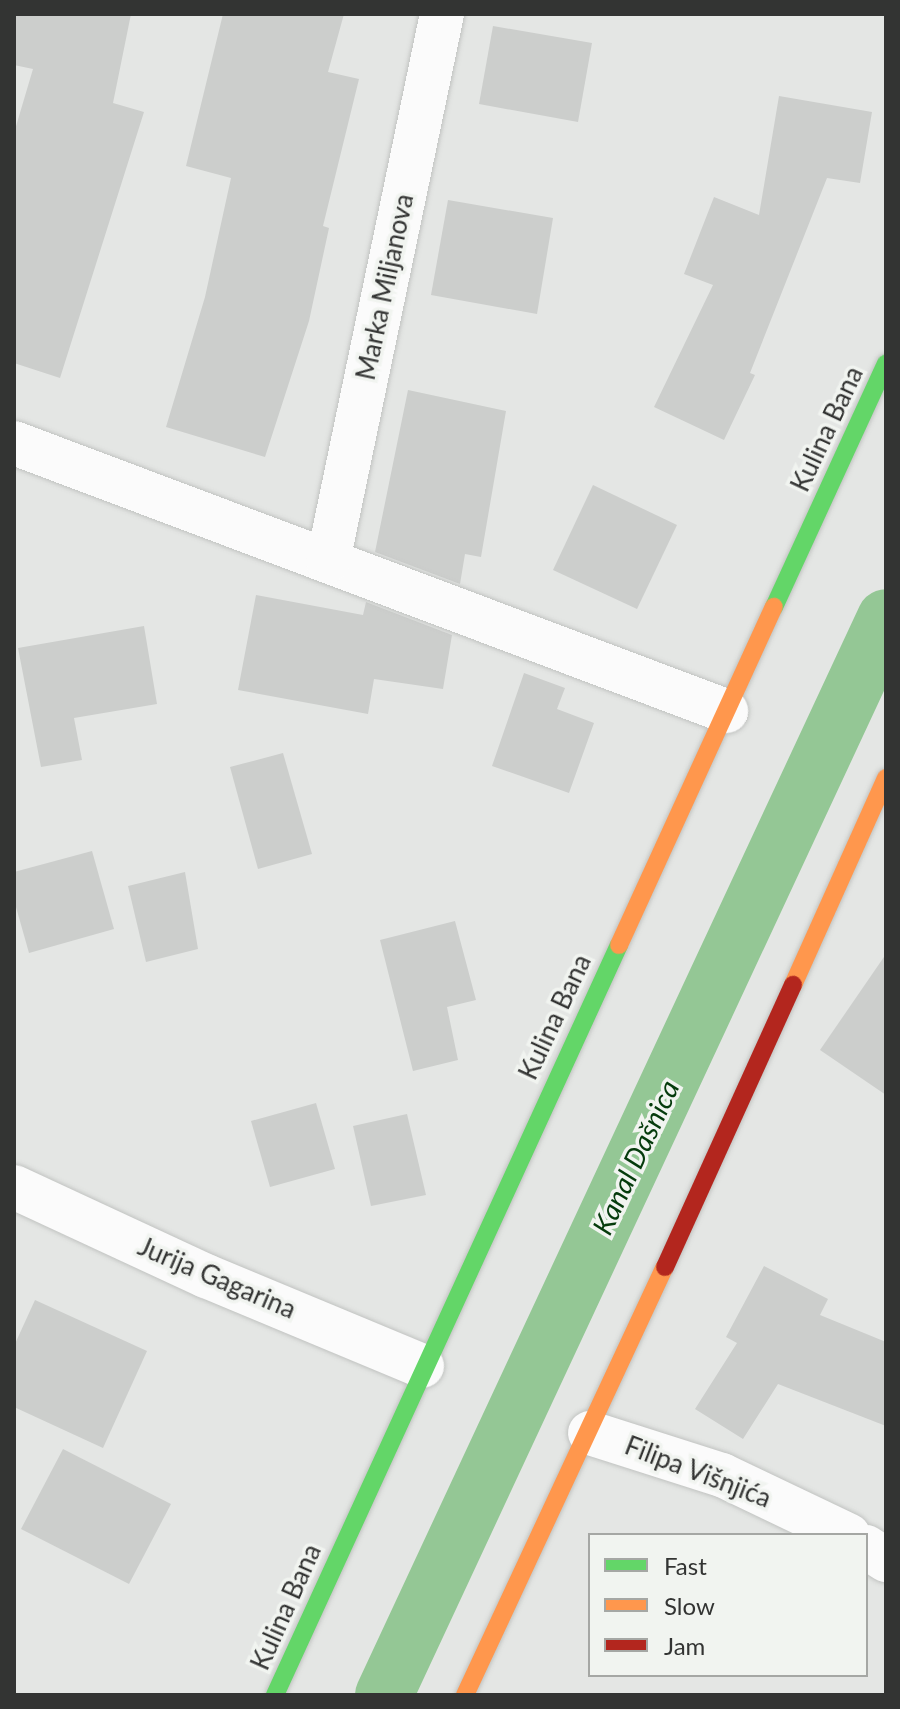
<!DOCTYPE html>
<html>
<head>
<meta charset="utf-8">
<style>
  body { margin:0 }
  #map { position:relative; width:900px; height:1709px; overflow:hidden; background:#e4e6e4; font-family:Lato,sans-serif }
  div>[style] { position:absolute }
  .canal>* { height:58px; margin:-29px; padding:0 29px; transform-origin:29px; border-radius:29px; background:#94c795 }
  .building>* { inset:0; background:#cccecc }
  .roads { filter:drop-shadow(0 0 2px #c1c3c1) drop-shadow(0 0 2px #c1c3c1) }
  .street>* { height:44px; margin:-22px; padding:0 22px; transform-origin:22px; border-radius:22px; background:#fbfbfb }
  .fast>* { height:18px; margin:-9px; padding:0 9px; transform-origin:9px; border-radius:9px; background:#63d668 }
  .slow>* { height:18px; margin:-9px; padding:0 9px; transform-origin:9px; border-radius:9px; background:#ff974d }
  .jam>* { height:18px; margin:-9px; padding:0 9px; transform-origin:9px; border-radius:9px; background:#b3261e }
  span { translate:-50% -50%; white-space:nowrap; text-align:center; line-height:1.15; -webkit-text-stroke:7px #f1f4f0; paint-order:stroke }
  .street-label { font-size:26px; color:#333433 }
  .water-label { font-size:28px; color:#053b0c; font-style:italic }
  .frame { position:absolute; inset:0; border:16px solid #333433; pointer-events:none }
  .legend { position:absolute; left:588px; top:1533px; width:280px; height:144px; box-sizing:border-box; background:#f1f4f0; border:2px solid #a5a7a4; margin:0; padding:10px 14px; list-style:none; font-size:24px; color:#333433 }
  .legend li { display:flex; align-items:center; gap:16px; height:40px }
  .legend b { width:40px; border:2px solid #a5a7a4 }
</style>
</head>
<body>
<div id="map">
  <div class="canal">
    <i style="left:384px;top:1695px;width:1188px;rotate:-65.01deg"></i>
  </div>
  <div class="building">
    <i style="clip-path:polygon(14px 14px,131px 14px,113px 103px,144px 112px,60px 378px,14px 363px,14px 133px,33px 69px,14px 65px)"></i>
    <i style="clip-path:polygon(223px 14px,344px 14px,328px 72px,359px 79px,323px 226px,329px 228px,309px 321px,265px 457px,166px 427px,205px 297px,231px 178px,186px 166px)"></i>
    <i style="clip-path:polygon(493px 26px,592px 43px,578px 122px,479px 104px)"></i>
    <i style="clip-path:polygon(779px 96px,872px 112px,860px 183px,827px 178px,750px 373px,755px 375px,724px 440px,654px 407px,713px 285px,684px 274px,714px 197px,759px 215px)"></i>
    <i style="clip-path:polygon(448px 200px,553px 218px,537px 314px,431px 295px)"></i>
    <i style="clip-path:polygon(408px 390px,506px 411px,481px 557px,465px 554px,460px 584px,375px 552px)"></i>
    <i style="clip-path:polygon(593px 485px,677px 525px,637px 609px,553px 570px)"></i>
    <i style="clip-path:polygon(256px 595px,363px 615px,366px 602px,452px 635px,443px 689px,374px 679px,368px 714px,238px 690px)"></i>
    <i style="clip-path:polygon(144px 626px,157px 704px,74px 718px,82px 760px,41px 767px,18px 648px)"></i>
    <i style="clip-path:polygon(524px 673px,565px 688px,557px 709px,594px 723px,569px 793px,492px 766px)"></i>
    <i style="clip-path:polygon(283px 753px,312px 854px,258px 869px,230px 767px)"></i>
    <i style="clip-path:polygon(92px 851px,114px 929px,29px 953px,14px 900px,14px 872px)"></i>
    <i style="clip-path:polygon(185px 872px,198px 949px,146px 962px,128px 886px)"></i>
    <i style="clip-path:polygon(455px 921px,476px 1000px,447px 1007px,458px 1060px,413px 1071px,380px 940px)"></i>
    <i style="clip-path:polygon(886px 954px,886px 1095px,820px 1050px)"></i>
    <i style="clip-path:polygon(316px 1103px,335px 1169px,270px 1187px,251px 1121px)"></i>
    <i style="clip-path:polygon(407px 1114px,426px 1195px,371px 1206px,353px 1126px)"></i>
    <i style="clip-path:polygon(764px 1266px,828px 1299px,820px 1315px,886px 1342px,886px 1426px,778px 1384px,743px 1439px,695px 1409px,737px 1343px,726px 1337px)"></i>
    <i style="clip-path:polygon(35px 1300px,147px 1351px,103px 1448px,14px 1407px,14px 1346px)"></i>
    <i style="clip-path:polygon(63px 1449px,171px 1504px,129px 1584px,21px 1529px)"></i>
  </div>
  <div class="roads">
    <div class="street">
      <i style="left:14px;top:443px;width:761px;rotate:20.63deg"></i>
      <i style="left:328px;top:561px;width:559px;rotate:-78.23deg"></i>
      <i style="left:14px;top:1187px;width:212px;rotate:24.9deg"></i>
      <i style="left:206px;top:1276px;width:234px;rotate:22.6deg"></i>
      <i style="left:590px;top:1433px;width:139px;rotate:17.7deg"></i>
      <i style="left:722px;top:1475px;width:140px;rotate:25.5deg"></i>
      <i style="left:866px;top:1547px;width:24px;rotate:33deg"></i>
    </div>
    <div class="fast">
      <i style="left:774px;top:607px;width:268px;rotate:-65.3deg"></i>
      <i style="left:275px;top:1695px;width:825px;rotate:-65.36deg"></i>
    </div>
    <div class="slow">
      <i style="left:619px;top:945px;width:372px;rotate:-65.4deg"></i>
      <i style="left:793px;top:985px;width:227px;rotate:-65.8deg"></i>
      <i style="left:465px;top:1695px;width:472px;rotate:-65deg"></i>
    </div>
    <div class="jam">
      <i style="left:665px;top:1267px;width:310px;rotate:-65.6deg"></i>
    </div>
  </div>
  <div class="street-label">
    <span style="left:385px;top:287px;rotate:-78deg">Marka Miljanova</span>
    <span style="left:827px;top:429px;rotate:-65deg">Kulina Bana</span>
    <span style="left:555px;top:1017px;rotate:-65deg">Kulina Bana</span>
    <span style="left:217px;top:1278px;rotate:23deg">Jurija Gagarina</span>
    <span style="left:698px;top:1472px;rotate:21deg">Filipa Višnjića</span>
    <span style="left:286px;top:1607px;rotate:-66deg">Kulina Bana</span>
  </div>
  <div class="water-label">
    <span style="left:635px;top:1157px;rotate:-65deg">Kanal Dašnica</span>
  </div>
  <div class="frame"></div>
  <ul class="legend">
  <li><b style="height:10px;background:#63d668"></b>Fast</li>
  <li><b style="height:10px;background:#ff974d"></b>Slow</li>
  <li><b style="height:10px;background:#b3261e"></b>Jam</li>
  </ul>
</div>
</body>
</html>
